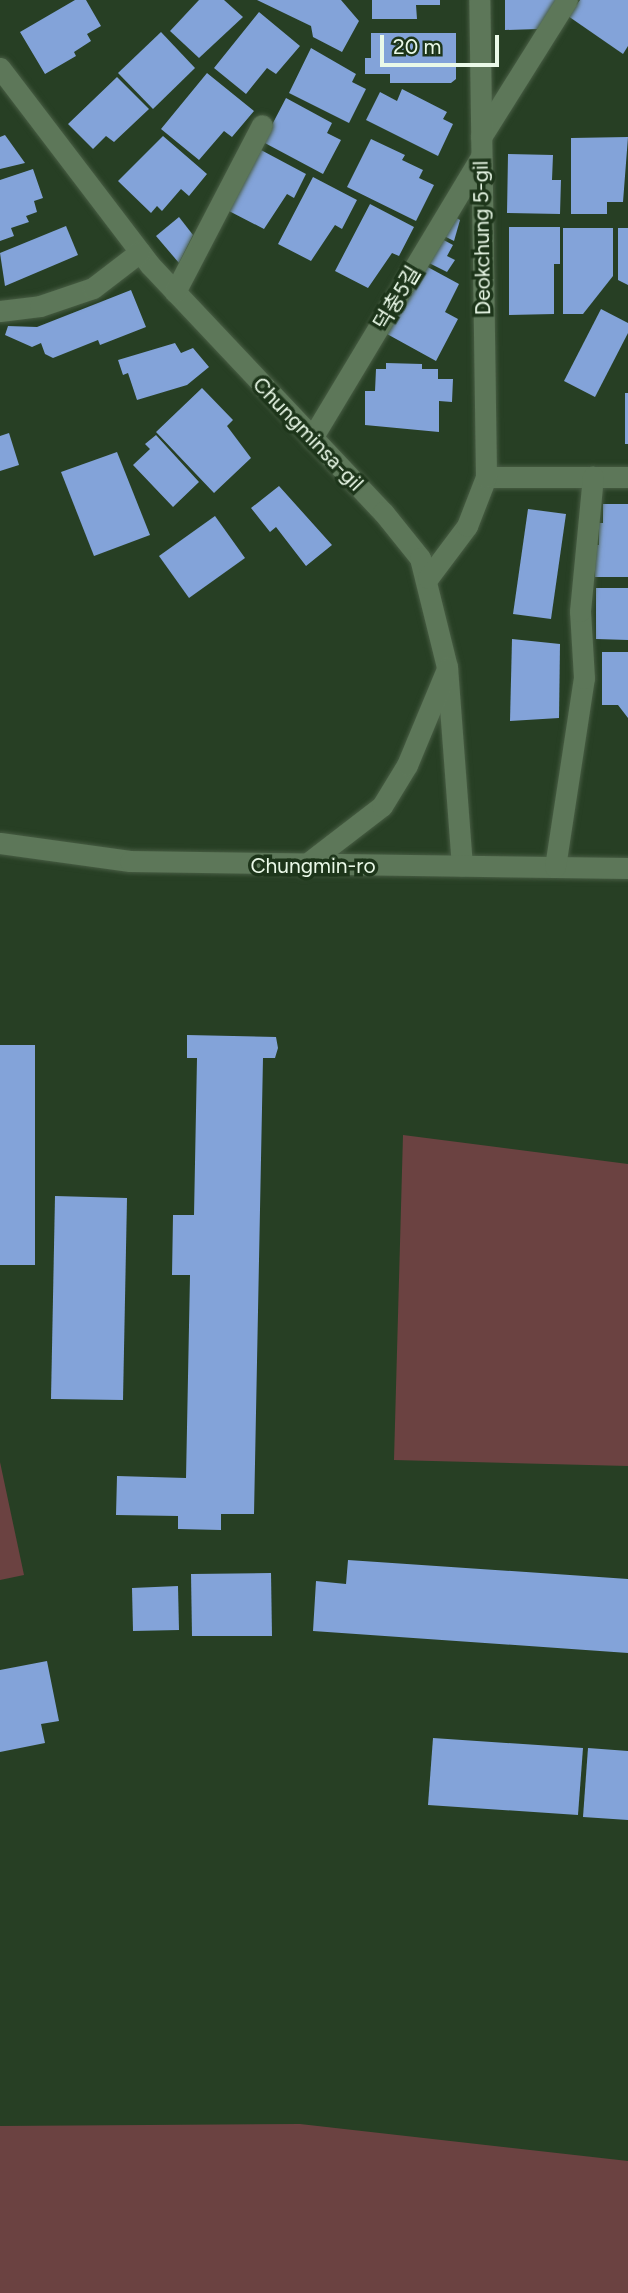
<!DOCTYPE html>
<html>
<head>
<meta charset="utf-8">
<style>
  body { margin:0 }
  #map { position:relative; width:628px; height:2293px; overflow:hidden; background:#273f24; font-family:Figtree,"Noto Sans KR",sans-serif }
  div>[style] { position:absolute }
  .green>* { inset:0; background:#6b4241 }
  .building>* { inset:0; background:#83a3d9 }
  .roads { filter:drop-shadow(0 0 2px #485d44) drop-shadow(0 0 2px #485d44) }
  .minor>* { height:21px; margin:-10.5px; padding:0 10.5px; transform-origin:10.5px; border-radius:10.5px; background:#5d7759 }
  span { translate:-50% -50%; white-space:nowrap; text-align:center; line-height:1.15; -webkit-text-stroke:7px #1d351a; paint-order:stroke }
  .street-label { font-size:21px; color:#eaf9e8 }
  .scale { position:absolute; left:380px; top:35px; width:119px; height:32px; box-sizing:border-box; border:4px solid #eaf9e8; border-top:0; padding-left:9px; font-size:21px; line-height:24px; white-space:nowrap; color:#eaf9e8; -webkit-text-stroke:5px #1d351a; paint-order:stroke }
</style>
</head>
<body>
<div id="map">
  <div class="green">
    <i style="clip-path:polygon(403px 1135px,628px 1164px,628px 1466px,394px 1460px)"></i>
    <i style="clip-path:polygon(0 1462px,24px 1575px,0 1580px)"></i>
    <i style="clip-path:polygon(300px 2124px,628px 2161px,628px 2293px,0 2293px,0 2126px)"></i>
  </div>
  <div class="building">
    <i style="clip-path:polygon(75px 0,86px 0,101px 26px,87px 34px,91px 41px,74px 52px,76px 56px,45px 74px,20px 32px)"></i>
    <i style="clip-path:polygon(199px 0,224px 0,243px 17px,199px 58px,170px 31px)"></i>
    <i style="clip-path:polygon(257px 0,341px 0,359px 21px,342px 52px,313px 37px,311px 26px)"></i>
    <i style="clip-path:polygon(372px 0,440px 0,440px 5px,416px 5px,417px 19px,372px 19px)"></i>
    <i style="clip-path:polygon(505px 0,560px 0,538px 29px,505px 30px)"></i>
    <i style="clip-path:polygon(580px 0,628px 0,628px 46px,623px 54px,568px 16px)"></i>
    <i style="clip-path:polygon(259px 12px,300px 46px,276px 74px,267px 68px,246px 94px,214px 68px)"></i>
    <i style="clip-path:polygon(161px 32px,195px 68px,153px 109px,118px 73px)"></i>
    <i style="clip-path:polygon(371px 33px,456px 33px,456px 79px,451px 83px,390px 83px,390px 74px,365px 74px,365px 58px,371px 58px)"></i>
    <i style="clip-path:polygon(311px 48px,356px 74px,352px 82px,366px 89px,349px 123px,289px 93px)"></i>
    <i style="clip-path:polygon(207px 73px,254px 111px,232px 137px,224px 131px,199px 160px,161px 129px)"></i>
    <i style="clip-path:polygon(117px 77px,149px 109px,114px 142px,106px 136px,93px 149px,68px 124px)"></i>
    <i style="clip-path:polygon(402px 89px,447px 112px,443px 119px,453px 124px,438px 156px,366px 120px,380px 92px,397px 101px)"></i>
    <i style="clip-path:polygon(286px 98px,332px 123px,327px 133px,341px 140px,323px 174px,263px 142px)"></i>
    <i style="clip-path:polygon(5px 135px,25px 163px,0 169px,0 137px)"></i>
    <i style="clip-path:polygon(163px 136px,207px 174px,189px 196px,181px 189px,162px 211px,157px 206px,151px 213px,118px 181px)"></i>
    <i style="clip-path:polygon(628px 137px,623px 202px,607px 202px,607px 214px,571px 214px,571px 138px)"></i>
    <i style="clip-path:polygon(371px 139px,405px 155px,402px 160px,423px 170px,419px 178px,434px 185px,416px 221px,347px 187px)"></i>
    <i style="clip-path:polygon(261px 150px,306px 174px,294px 198px,287px 194px,264px 229px,229px 211px)"></i>
    <i style="clip-path:polygon(508px 154px,553px 155px,552px 180px,561px 180px,560px 214px,507px 213px)"></i>
    <i style="clip-path:polygon(33px 169px,43px 198px,34px 201px,37px 212px,26px 216px,29px 222px,11px 228px,14px 236px,0 241px,0 180px)"></i>
    <i style="clip-path:polygon(313px 177px,357px 200px,342px 229px,335px 225px,311px 261px,278px 244px)"></i>
    <i style="clip-path:polygon(370px 204px,414px 227px,399px 256px,392px 253px,368px 288px,335px 271px)"></i>
    <i style="clip-path:polygon(453px 216px,460px 220px,454px 241px,442px 235px)"></i>
    <i style="clip-path:polygon(179px 217px,193px 235px,179px 263px,156px 236px)"></i>
    <i style="clip-path:polygon(66px 226px,78px 255px,5px 286px,0 253px)"></i>
    <i style="clip-path:polygon(509px 227px,560px 227px,560px 264px,554px 264px,554px 314px,509px 315px)"></i>
    <i style="clip-path:polygon(563px 228px,613px 228px,613px 276px,583px 314px,563px 314px)"></i>
    <i style="clip-path:polygon(618px 228px,628px 228px,628px 285px,618px 280px)"></i>
    <i style="clip-path:polygon(440px 238px,453px 245px,447px 256px,455px 260px,447px 272px,427px 262px)"></i>
    <i style="clip-path:polygon(424px 265px,459px 284px,445px 312px,458px 319px,436px 361px,387px 334px)"></i>
    <i style="clip-path:polygon(131px 290px,146px 327px,100px 345px,98px 340px,53px 358px,45px 354px,41px 343px,32px 347px,5px 335px,8px 326px,37px 327px)"></i>
    <i style="clip-path:polygon(601px 309px,628px 323px,628px 333px,595px 397px,564px 381px)"></i>
    <i style="clip-path:polygon(175px 343px,181px 353px,193px 348px,209px 367px,187px 385px,137px 400px,128px 373px,123px 375px,118px 360px)"></i>
    <i style="clip-path:polygon(386px 363px,422px 364px,422px 369px,438px 369px,438px 379px,453px 379px,452px 402px,439px 401px,439px 432px,365px 425px,365px 391px,375px 391px,376px 369px,386px 369px)"></i>
    <i style="clip-path:polygon(202px 388px,233px 420px,227px 426px,251px 458px,214px 493px,156px 432px)"></i>
    <i style="clip-path:polygon(625px 393px,628px 393px,628px 444px,625px 444px)"></i>
    <i style="clip-path:polygon(9px 433px,19px 465px,0 471px,0 436px)"></i>
    <i style="clip-path:polygon(156px 435px,199px 482px,173px 507px,133px 465px,150px 449px,145px 444px)"></i>
    <i style="clip-path:polygon(117px 452px,150px 535px,94px 556px,61px 472px)"></i>
    <i style="clip-path:polygon(279px 486px,332px 545px,306px 566px,276px 527px,270px 532px,251px 508px)"></i>
    <i style="clip-path:polygon(603px 504px,628px 504px,628px 577px,595px 577px,595px 545px,599px 545px,599px 523px,603px 523px)"></i>
    <i style="clip-path:polygon(528px 509px,566px 514px,551px 619px,513px 614px)"></i>
    <i style="clip-path:polygon(215px 516px,245px 558px,189px 598px,159px 556px)"></i>
    <i style="clip-path:polygon(596px 588px,628px 588px,628px 640px,596px 639px)"></i>
    <i style="clip-path:polygon(512px 639px,560px 644px,559px 718px,510px 721px)"></i>
    <i style="clip-path:polygon(602px 652px,628px 652px,628px 718px,618px 705px,602px 705px)"></i>
    <i style="clip-path:polygon(187px 1035px,276px 1037px,278px 1048px,275px 1058px,263px 1058px,254px 1514px,221px 1514px,221px 1530px,178px 1529px,178px 1516px,116px 1515px,117px 1476px,186px 1478px,190px 1275px,172px 1275px,173px 1215px,194px 1215px,197px 1058px,187px 1058px)"></i>
    <i style="clip-path:polygon(0 1045px,35px 1045px,35px 1265px,0 1265px)"></i>
    <i style="clip-path:polygon(55px 1196px,127px 1198px,123px 1400px,51px 1399px)"></i>
    <i style="clip-path:polygon(348px 1560px,628px 1579px,628px 1653px,313px 1631px,316px 1581px,346px 1584px)"></i>
    <i style="clip-path:polygon(271px 1573px,272px 1636px,192px 1636px,191px 1574px)"></i>
    <i style="clip-path:polygon(178px 1586px,179px 1630px,133px 1631px,132px 1588px)"></i>
    <i style="clip-path:polygon(47px 1661px,59px 1721px,41px 1724px,45px 1743px,0 1752px,0 1670px)"></i>
    <i style="clip-path:polygon(433px 1738px,583px 1748px,578px 1815px,428px 1805px)"></i>
    <i style="clip-path:polygon(588px 1748px,628px 1751px,628px 1820px,583px 1817px)"></i>
  </div>
  <div class="roads">
    <div class="minor">
      <i style="left:0;top:68px;width:248px;rotate:52.7deg"></i>
      <i style="left:150px;top:265px;width:340px;rotate:46.7deg"></i>
      <i style="left:383px;top:512px;width:59px;rotate:51.2deg"></i>
      <i style="left:420px;top:558px;width:112px;rotate:76.1deg"></i>
      <i style="left:447px;top:667px;width:199px;rotate:85.7deg"></i>
      <i style="left:481px;top:137px;width:162px;rotate:-57.9deg"></i>
      <i style="left:175px;top:292px;width:188px;rotate:-62.5deg"></i>
      <i style="left:0;top:311px;width:40px;rotate:-7.1deg"></i>
      <i style="left:40px;top:306px;width:56px;rotate:-18.8deg"></i>
      <i style="left:93px;top:288px;width:59px;rotate:-37.5deg"></i>
      <i style="left:312px;top:438px;width:328px;rotate:-59deg"></i>
      <i style="left:486px;top:477px;width:142px"></i>
      <i style="left:428px;top:578px;width:65px;rotate:-53.1deg"></i>
      <i style="left:467px;top:526px;width:53px;rotate:-68.8deg"></i>
      <i style="left:486px;top:477px;width:477px;rotate:-90.8deg"></i>
      <i style="left:0;top:843px;width:131px;rotate:7.9deg"></i>
      <i style="left:130px;top:861px;width:498px;rotate:0.8deg"></i>
      <i style="left:304px;top:866px;width:98px;rotate:-37.6deg"></i>
      <i style="left:382px;top:806px;width:48px;rotate:-58.6deg"></i>
      <i style="left:407px;top:765px;width:104px;rotate:-67.4deg"></i>
      <i style="left:555px;top:867px;width:191px;rotate:-81.3deg"></i>
      <i style="left:584px;top:678px;width:67px;rotate:-93.4deg"></i>
      <i style="left:580px;top:611px;width:135px;rotate:-84.5deg"></i>
    </div>
  </div>
  <div class="street-label">
    <span style="left:482px;top:238px;rotate:-91deg">Deokchung 5-gil</span>
    <span style="left:397px;top:298px;rotate:-59deg">덕충5길</span>
    <span style="left:308px;top:434px;rotate:46deg">Chungminsa-gil</span>
    <span style="left:313px;top:866px">Chungmin-ro</span>
  </div>
  <div class="scale">20 m</div>
</div>
</body>
</html>
